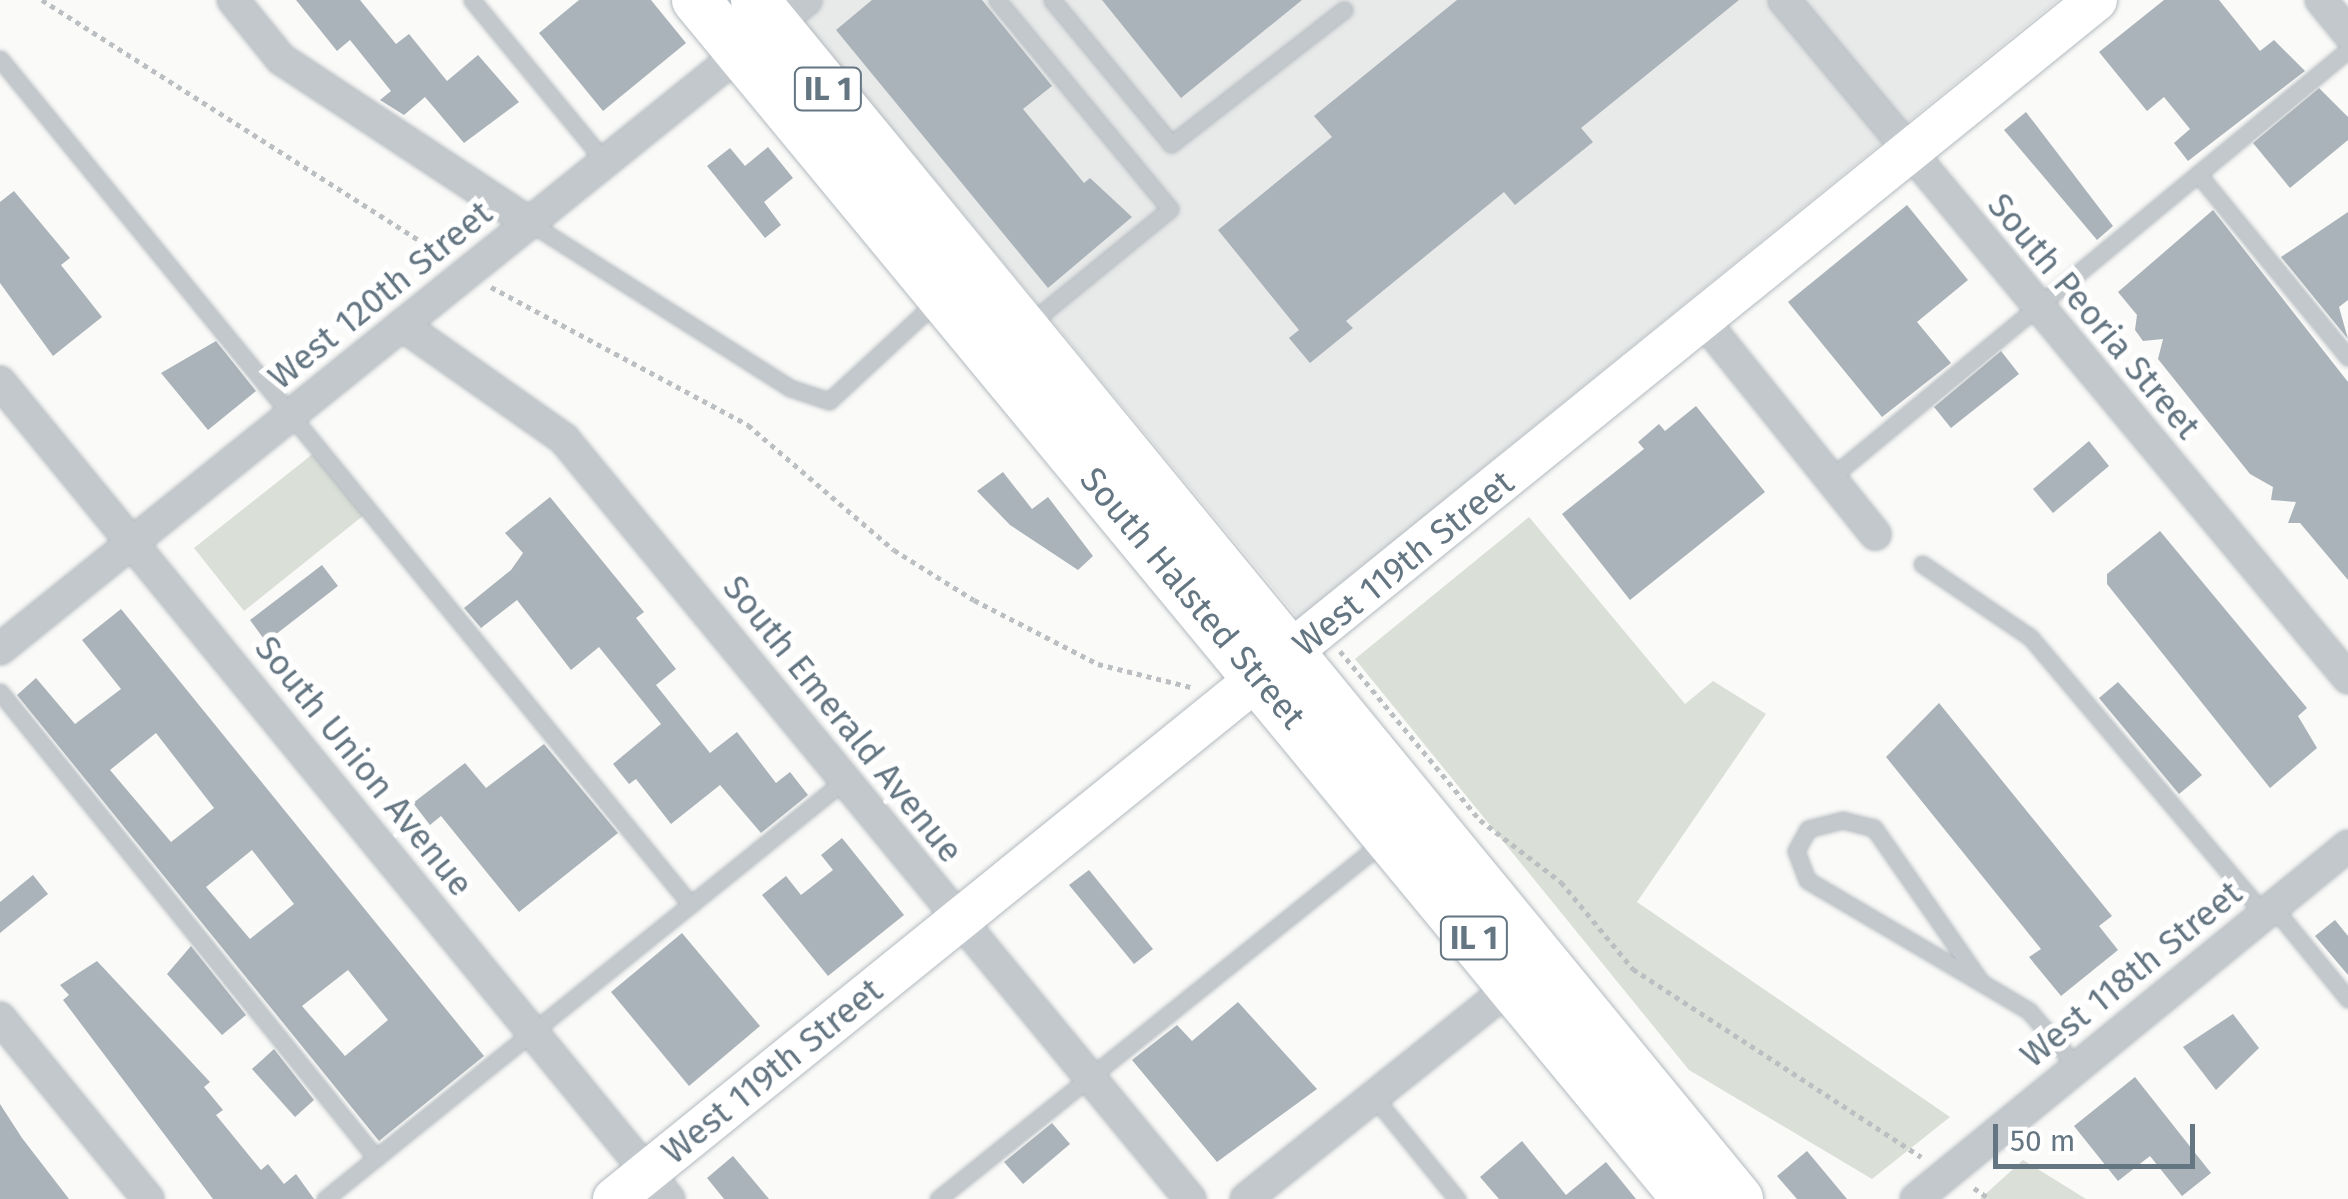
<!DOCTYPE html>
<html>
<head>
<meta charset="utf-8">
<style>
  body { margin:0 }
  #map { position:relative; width:2348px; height:1199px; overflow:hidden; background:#fafaf8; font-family:"Fira Sans",sans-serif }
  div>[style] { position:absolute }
  .built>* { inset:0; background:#e8e9e9 }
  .green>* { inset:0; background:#dadfd7 }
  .building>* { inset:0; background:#aab3b9 }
  .path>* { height:5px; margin-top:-2.5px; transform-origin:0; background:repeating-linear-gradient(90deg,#bbbfc2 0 5px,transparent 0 10px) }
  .roads { filter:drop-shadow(0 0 2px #b3babf) drop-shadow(0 0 2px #b3babf) }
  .lane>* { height:15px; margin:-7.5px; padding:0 7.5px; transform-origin:7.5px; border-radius:7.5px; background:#c3c8cc }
  .street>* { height:30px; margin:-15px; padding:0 15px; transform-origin:15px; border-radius:15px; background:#c3c8cc }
  .secondary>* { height:42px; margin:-21px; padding:0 21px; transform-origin:21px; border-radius:21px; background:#fff }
  .primary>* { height:48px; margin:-24px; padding:0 24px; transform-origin:24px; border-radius:24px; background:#fff }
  span { translate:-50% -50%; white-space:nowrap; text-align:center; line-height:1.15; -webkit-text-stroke:10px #fff; paint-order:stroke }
  .shield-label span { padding:2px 8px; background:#fff; border:2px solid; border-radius:8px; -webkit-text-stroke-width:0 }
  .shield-label { font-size:32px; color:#657683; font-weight:700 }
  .street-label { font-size:35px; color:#657683 }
  .scale { position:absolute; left:1993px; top:1124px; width:202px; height:45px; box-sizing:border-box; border:5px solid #657683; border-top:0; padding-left:12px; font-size:30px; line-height:35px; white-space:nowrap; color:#657683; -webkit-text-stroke:8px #fff; paint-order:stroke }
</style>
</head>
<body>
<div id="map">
  <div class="built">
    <i style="clip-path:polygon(786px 0,2058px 0,1298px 618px)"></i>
  </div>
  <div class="green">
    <i style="clip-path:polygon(314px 453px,364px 515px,244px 611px,194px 548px)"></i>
    <i style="clip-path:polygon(1529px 517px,1685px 704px,1713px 681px,1766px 714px,1637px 902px,1950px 1117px,1872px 1179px,1689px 1070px,1355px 659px)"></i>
    <i style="clip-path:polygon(2023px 1160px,2086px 1199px,1980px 1199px)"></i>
  </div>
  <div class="building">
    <i style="clip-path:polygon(296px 0,360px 0,396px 44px,409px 34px,447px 81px,478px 55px,519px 102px,464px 143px,425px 97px,404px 115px,380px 100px,391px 91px,350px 40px,337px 51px)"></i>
    <i style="clip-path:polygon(579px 0,651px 0,686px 43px,603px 111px,539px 33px)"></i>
    <i style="clip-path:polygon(872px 0,982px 0,1052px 86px,1023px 109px,1084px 183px,1090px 178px,1132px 217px,1048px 288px,836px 30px)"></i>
    <i style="clip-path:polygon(1102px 0,1302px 0,1181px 98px)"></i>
    <i style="clip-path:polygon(1457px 0,1739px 0,1581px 128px,1593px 142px,1515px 205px,1504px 192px,1346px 321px,1353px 328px,1310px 363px,1289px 338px,1299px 330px,1218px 230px,1332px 137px,1314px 116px)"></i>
    <i style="clip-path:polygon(2164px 0,2219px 0,2260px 51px,2274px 40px,2305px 71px,2188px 161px,2174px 143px,2190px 129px,2164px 97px,2147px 111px,2099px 52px)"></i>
    <i style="clip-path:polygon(2319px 88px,2348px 117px,2348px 140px,2290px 188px,2253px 143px)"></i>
    <i style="clip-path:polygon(2026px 112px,2113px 226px,2097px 240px,2004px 130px)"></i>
    <i style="clip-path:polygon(768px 147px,793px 178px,764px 202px,781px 225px,765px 238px,707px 166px,730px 148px,745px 166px)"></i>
    <i style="clip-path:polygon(14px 191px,70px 258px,61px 265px,102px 317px,53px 356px,0 283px,0 202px)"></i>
    <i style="clip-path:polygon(1907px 205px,1968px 280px,1917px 322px,1951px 363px,1882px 417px,1788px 302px)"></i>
    <i style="clip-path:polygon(2213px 210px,2348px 382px,2348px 580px,2300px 523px,2288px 523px,2296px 502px,2271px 500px,2273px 487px,2250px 474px,2158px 359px,2163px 339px,2143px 341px,2135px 330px,2137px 315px,2118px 292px)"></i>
    <i style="clip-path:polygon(2348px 212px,2348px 300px,2339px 307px,2348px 339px,2281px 257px)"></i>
    <i style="clip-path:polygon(216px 341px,256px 391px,208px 430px,161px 373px)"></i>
    <i style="clip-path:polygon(2001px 351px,2019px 374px,1951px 428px,1934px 407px)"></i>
    <i style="clip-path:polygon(1696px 406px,1765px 492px,1630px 600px,1562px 514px,1644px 449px,1638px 442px,1659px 424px,1665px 431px)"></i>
    <i style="clip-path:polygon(2089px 441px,2109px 466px,2053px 513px,2033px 489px)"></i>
    <i style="clip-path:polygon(1003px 472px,1032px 509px,1048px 497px,1093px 556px,1078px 570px,1010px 525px,977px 491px)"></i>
    <i style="clip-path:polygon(550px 497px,644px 612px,636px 618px,676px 669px,656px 685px,710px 753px,737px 732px,776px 783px,790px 772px,808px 795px,761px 833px,720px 785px,671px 824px,636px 779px,629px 784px,613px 764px,661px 724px,599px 647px,571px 670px,517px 600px,481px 628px,464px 608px,511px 570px,523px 553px,505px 533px)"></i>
    <i style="clip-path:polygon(2160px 531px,2307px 708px,2298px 716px,2317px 748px,2270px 788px,2107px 584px,2107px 574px)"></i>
    <i style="clip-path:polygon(322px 565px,338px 586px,266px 642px,250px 620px)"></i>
    <i style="clip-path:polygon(evenodd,121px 609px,484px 1056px,379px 1141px,17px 695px,36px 678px,75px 724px,121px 689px,82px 640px,121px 609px,156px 733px,214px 808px,171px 842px,110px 770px,156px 733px,121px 609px,252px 850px,294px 904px,250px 939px,206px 887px,252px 850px,121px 609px,348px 970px,388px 1020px,345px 1056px,302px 1006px,348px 970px)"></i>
    <i style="clip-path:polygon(2118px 682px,2202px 775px,2179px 794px,2099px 698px)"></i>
    <i style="clip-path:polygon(1939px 703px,2112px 916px,2099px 926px,2118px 950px,2061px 996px,2029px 957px,2041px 949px,1886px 757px)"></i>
    <i style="clip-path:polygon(544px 744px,618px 833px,519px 912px,441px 816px,430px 825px,413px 803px,465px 763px,486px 788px)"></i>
    <i style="clip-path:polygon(842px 838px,904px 915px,828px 976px,762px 895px,786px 876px,801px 895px,833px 870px,821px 855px)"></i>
    <i style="clip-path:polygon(1089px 870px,1153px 949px,1134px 964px,1069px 885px)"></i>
    <i style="clip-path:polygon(33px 875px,48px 894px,0 933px,0 902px)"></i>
    <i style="clip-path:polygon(2335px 920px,2348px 936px,2348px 975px,2315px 936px)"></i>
    <i style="clip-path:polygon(682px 933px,760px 1026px,689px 1086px,611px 992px)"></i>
    <i style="clip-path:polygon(191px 946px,246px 1015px,222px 1035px,167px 974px)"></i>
    <i style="clip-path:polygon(97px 961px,210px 1082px,204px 1087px,223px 1110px,216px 1115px,261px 1170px,268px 1164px,284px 1184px,296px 1174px,314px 1199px,213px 1199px,63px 1000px,69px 995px,60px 985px)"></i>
    <i style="clip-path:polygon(1238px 1002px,1317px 1089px,1217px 1162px,1132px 1060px,1177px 1025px,1192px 1041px)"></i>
    <i style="clip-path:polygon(2233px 1014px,2259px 1048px,2216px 1090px,2183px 1047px)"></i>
    <i style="clip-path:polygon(274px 1049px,314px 1100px,295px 1117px,252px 1069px)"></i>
    <i style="clip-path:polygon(2135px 1077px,2211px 1173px,2182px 1196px,2150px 1156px,2118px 1181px,2074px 1126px)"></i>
    <i style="clip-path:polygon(0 1104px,22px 1138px,69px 1199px,0 1199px)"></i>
    <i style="clip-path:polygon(1052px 1123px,1070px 1144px,1023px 1184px,1004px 1162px)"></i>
    <i style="clip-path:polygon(1522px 1141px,1566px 1195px,1606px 1162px,1636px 1199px,1499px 1199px,1480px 1177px)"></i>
    <i style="clip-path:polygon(1807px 1151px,1847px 1199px,1797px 1199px,1777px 1176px)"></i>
    <i style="clip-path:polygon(733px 1156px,769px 1199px,724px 1199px,707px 1178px)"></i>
  </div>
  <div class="path">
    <i style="left:42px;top:0;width:478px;rotate:32.5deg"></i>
    <i style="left:491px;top:287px;width:292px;rotate:28.2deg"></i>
    <i style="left:748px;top:425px;width:192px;rotate:40.6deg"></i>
    <i style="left:894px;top:550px;width:94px;rotate:32deg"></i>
    <i style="left:974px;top:600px;width:140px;rotate:27.3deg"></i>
    <i style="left:1098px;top:664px;width:96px;rotate:13.9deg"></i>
    <i style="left:1340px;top:651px;width:219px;rotate:50.4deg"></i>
    <i style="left:1480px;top:820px;width:102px;rotate:37.4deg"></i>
    <i style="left:1561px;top:882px;width:113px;rotate:50.4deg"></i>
    <i style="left:1633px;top:969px;width:344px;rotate:33.1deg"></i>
    <i style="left:1974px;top:1188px;width:19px;rotate:35deg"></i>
  </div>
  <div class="roads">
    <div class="lane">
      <i style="left:472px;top:0;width:210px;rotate:50.6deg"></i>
      <i style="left:997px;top:0;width:271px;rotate:50.4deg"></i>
      <i style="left:1170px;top:209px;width:181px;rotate:140.8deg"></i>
      <i style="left:1052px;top:0;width:187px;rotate:50.4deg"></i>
      <i style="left:1171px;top:144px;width:219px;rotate:-37.8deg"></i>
      <i style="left:0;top:59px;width:1092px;rotate:50.76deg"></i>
      <i style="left:2198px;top:174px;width:237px;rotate:50.7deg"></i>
      <i style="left:530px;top:223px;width:308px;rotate:32.4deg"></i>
      <i style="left:790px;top:388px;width:41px;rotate:18.4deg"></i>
      <i style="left:829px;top:401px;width:146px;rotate:-42.8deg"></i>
      <i style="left:1829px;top:479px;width:673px;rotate:-39.58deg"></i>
      <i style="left:1922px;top:564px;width:130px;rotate:34.1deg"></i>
      <i style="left:2030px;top:637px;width:363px;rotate:49.8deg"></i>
      <i style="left:0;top:692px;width:599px;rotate:51.1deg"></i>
      <i style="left:2273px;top:907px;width:119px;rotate:50.8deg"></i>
      <i style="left:1981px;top:982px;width:188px;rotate:-124.8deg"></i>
      <i style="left:1874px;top:828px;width:32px;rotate:-166deg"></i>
      <i style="left:1843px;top:820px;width:36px;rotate:166deg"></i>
      <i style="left:1808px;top:829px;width:25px;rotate:119deg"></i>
      <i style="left:1796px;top:851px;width:31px;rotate:69deg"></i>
      <i style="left:1807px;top:880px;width:258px;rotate:30.5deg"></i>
      <i style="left:2029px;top:1011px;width:74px;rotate:49.4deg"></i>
      <i style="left:1374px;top:1097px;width:132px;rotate:50.9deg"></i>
      <i style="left:325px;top:1199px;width:668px;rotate:-38.86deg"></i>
      <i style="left:938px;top:1199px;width:571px;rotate:-38.74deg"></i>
    </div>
    <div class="street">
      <i style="left:233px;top:0;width:76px;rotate:50.9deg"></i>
      <i style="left:281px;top:59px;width:298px;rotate:33.4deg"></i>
      <i style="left:1784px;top:0;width:882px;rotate:50.24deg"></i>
      <i style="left:2321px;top:0;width:43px;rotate:50.7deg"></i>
      <i style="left:1703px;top:320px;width:275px;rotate:51.2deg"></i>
      <i style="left:402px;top:325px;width:198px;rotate:35.1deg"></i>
      <i style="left:564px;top:439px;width:985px;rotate:50.52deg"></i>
      <i style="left:0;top:382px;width:1056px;rotate:50.69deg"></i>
      <i style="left:0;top:649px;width:1035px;rotate:-38.84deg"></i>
      <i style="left:0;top:1018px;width:234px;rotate:50.7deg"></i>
      <i style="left:1246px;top:1199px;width:341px;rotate:-38.7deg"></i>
      <i style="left:1916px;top:1199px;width:558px;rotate:-39.25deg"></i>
    </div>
    <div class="secondary">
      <i style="left:614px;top:1199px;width:1906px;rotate:-38.97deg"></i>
    </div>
    <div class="primary">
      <i style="left:696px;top:0;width:1555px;rotate:50.45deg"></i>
      <i style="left:755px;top:0;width:1551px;rotate:50.62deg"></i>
    </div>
  </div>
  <div class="shield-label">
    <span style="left:828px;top:89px">IL 1</span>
    <span style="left:1474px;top:938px">IL 1</span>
  </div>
  <div class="street-label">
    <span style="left:380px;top:295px;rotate:-39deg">West 120th Street</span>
    <span style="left:2094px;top:316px;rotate:50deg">South Peoria Street</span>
    <span style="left:1403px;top:563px;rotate:-39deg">West 119th Street</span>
    <span style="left:1193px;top:598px;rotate:50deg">South Halsted Street</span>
    <span style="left:843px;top:719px;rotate:51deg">South Emerald Avenue</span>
    <span style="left:364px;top:766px;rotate:51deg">South Union Avenue</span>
    <span style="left:2131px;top:974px;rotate:-39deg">West 118th Street</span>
    <span style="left:772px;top:1071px;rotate:-39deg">West 119th Street</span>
  </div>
  <div class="scale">50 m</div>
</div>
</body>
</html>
